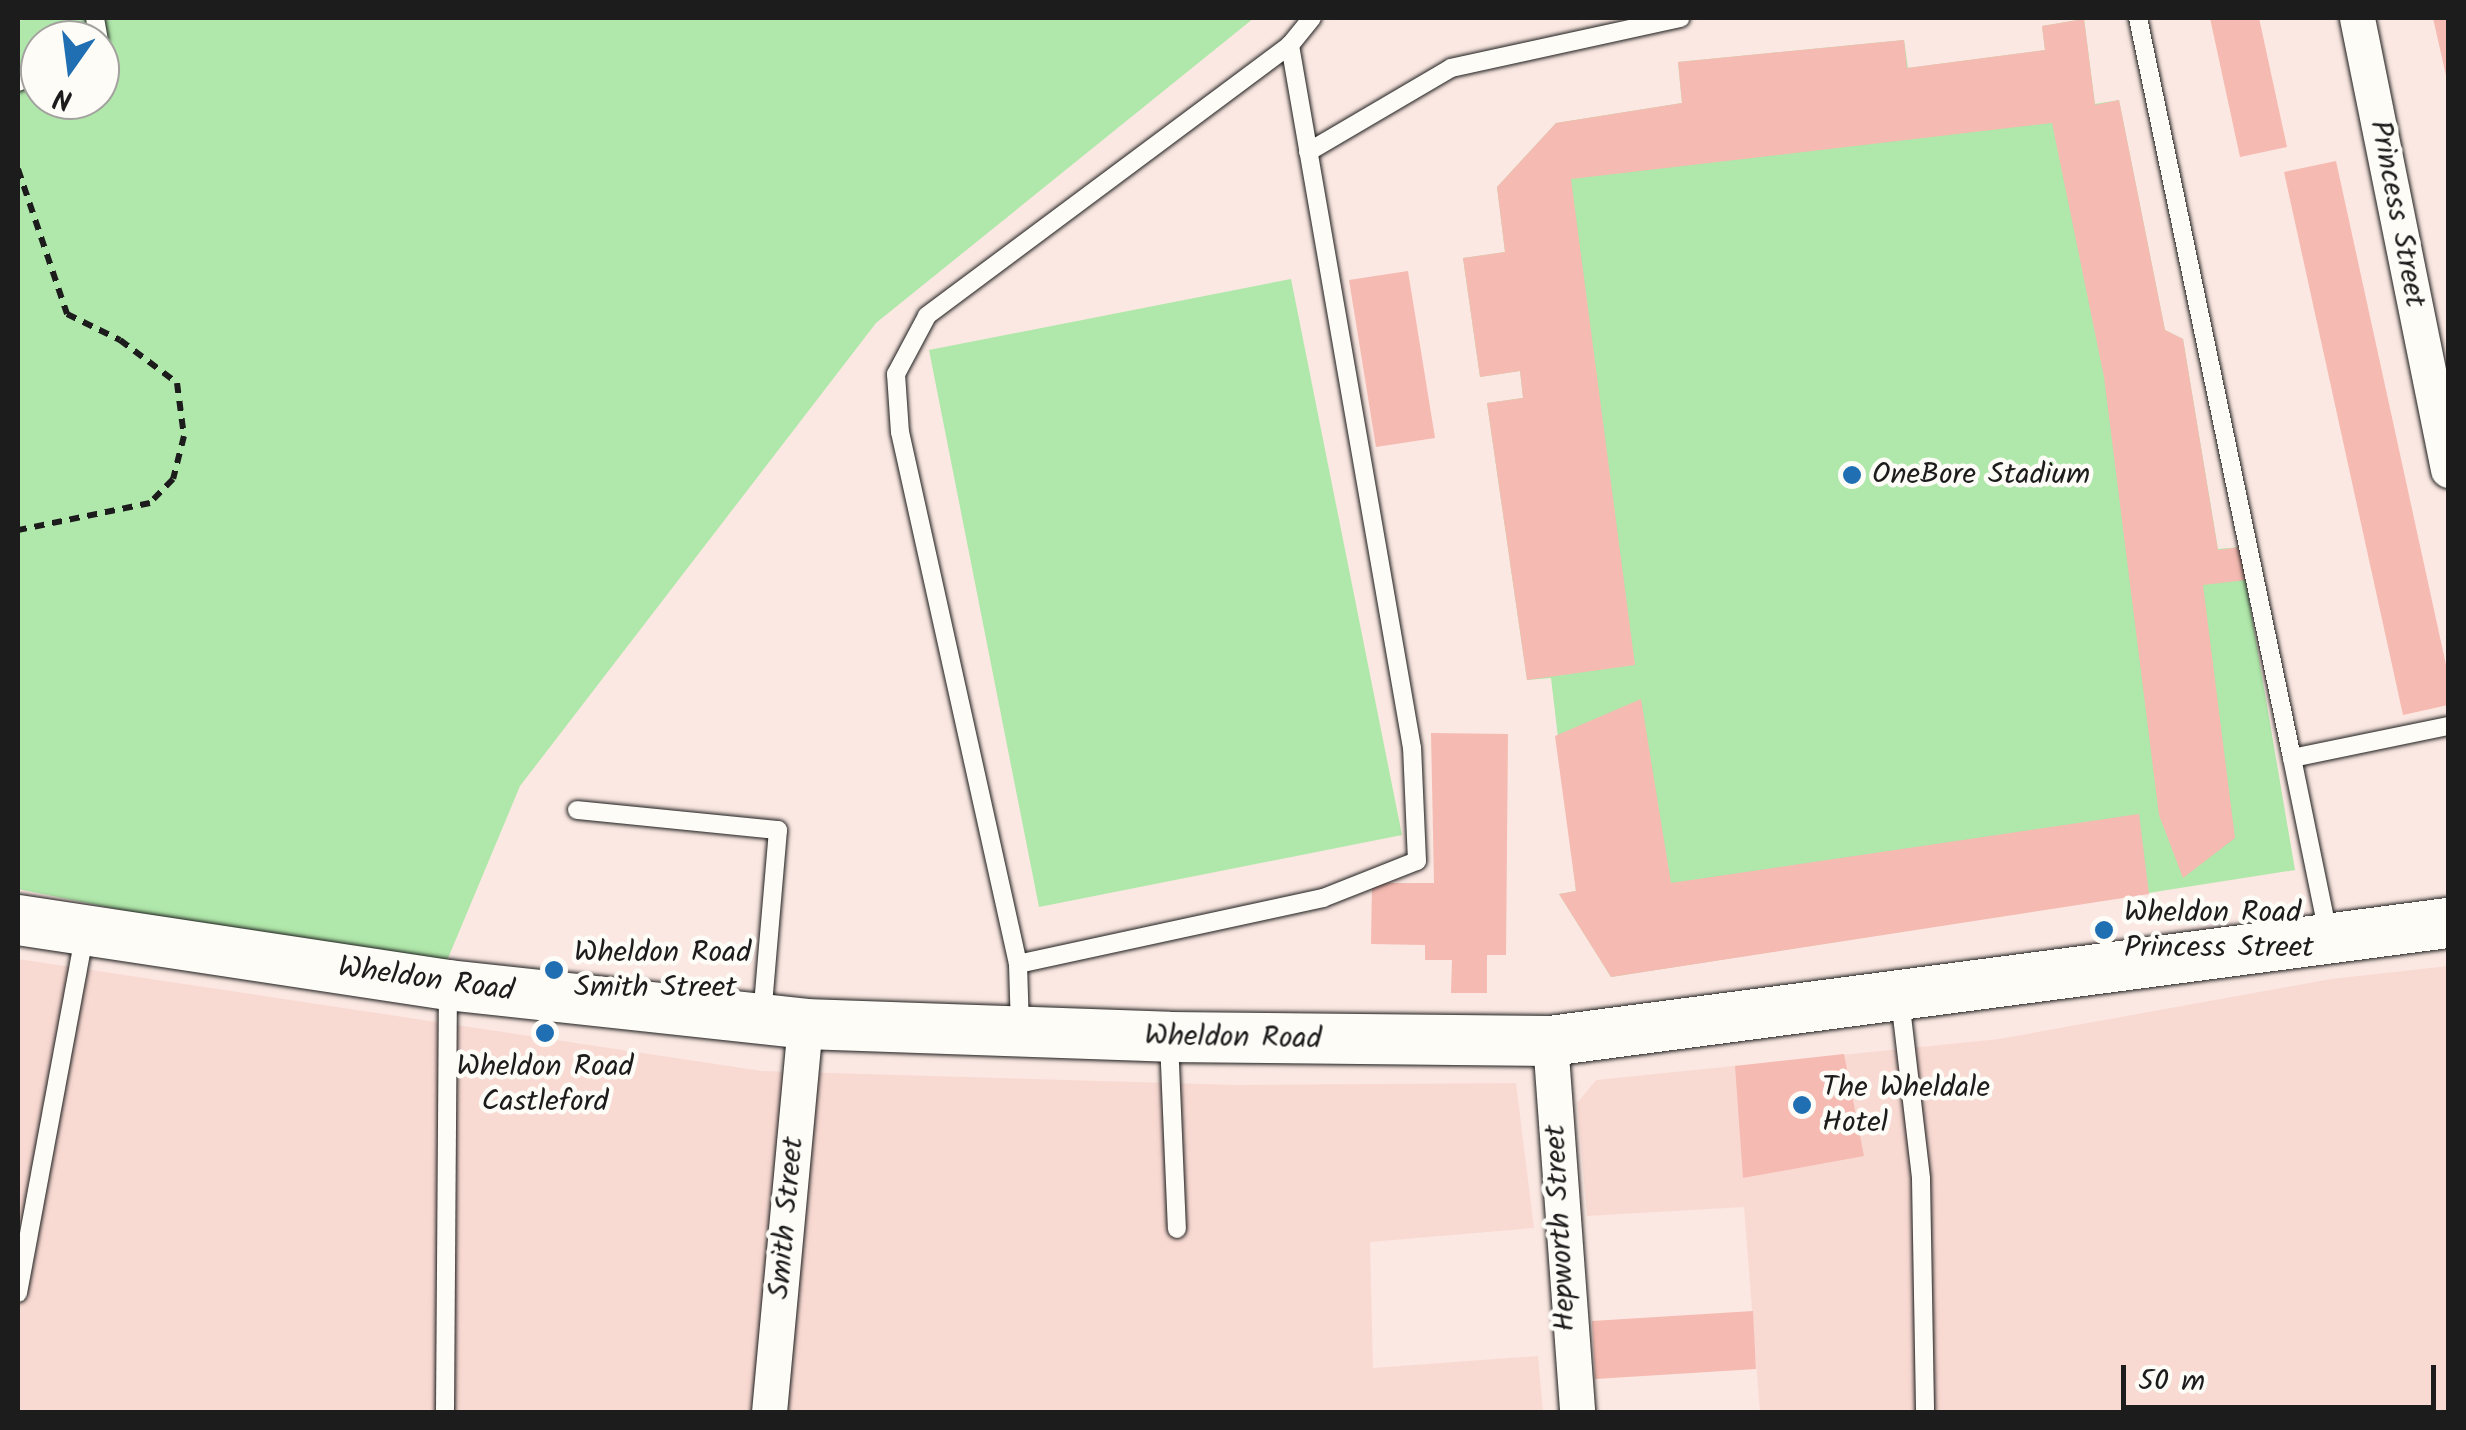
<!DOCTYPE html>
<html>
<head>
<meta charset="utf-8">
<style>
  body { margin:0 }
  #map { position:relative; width:2466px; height:1430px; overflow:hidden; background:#fbe8e2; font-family:Kalam,sans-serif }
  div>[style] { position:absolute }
  .built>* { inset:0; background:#f9dad3 }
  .green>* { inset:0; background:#b0e7aa }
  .building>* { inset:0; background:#f5bab1 }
  .path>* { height:6px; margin-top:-3px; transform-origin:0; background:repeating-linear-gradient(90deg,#1c1c1c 0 10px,transparent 0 18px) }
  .roads { filter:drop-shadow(0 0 2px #1c1c1c) drop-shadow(0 0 2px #1c1c1c) }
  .lane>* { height:18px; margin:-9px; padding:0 9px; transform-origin:9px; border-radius:9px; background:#fdfcf7 }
  .street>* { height:35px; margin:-17.5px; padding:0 17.5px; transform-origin:17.5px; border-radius:17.5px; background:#fdfcf7 }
  .secondary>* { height:50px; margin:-25px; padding:0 25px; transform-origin:25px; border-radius:25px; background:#fdfcf7 }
  .dots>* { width:28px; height:28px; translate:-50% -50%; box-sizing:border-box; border:5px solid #fdfcf7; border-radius:50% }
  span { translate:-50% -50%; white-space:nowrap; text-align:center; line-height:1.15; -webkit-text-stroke:9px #fdfcf7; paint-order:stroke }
  .street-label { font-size:30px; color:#1c1c1c }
  .poi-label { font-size:30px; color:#1c1c1c }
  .left { translate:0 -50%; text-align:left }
  .frame { position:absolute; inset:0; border:20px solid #1c1c1c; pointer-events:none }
  .north { position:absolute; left:20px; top:20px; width:100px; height:100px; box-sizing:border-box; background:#fdfcf7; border:2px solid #a3a29f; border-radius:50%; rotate:194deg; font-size:28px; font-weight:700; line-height:40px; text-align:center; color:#1c1c1c }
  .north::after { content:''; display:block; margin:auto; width:35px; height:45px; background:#1f6fb2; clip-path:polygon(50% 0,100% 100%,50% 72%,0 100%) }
  .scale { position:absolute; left:2121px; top:1365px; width:315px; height:45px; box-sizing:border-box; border:5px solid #1c1c1c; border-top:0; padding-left:12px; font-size:30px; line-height:35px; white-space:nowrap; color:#1c1c1c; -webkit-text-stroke:8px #fdfcf7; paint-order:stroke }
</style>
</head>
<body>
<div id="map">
  <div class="built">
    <i style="clip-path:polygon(18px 959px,762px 1071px,1237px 1085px,1516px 1083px,1534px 1228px,1370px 1242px,1373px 1368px,1538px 1356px,1543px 1412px,18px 1412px)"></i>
    <i style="clip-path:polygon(2448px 966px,2448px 1412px,1760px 1412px,1744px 1207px,1587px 1216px,1577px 1103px,1596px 1080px,1999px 1039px,2331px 979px)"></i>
  </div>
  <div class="green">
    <i style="clip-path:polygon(evenodd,34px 18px,1254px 18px,876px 323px,520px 786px,446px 963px,249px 936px,18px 889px,18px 21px,34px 18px,40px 40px,100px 40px,100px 100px,40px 100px,40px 40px)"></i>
    <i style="clip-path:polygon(2084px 19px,2095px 104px,2119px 100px,2165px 330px,2183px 339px,2218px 549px,2240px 547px,2295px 870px,1611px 977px,1559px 894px,1576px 891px,1551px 678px,1527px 680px,1487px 403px,1523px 398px,1520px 371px,1480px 377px,1463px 258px,1505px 252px,1497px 187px,1556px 123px,1682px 103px,1678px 62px,1904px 40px,1908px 68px,2045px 50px,2042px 26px)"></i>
    <i style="clip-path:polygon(1291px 279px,1402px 835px,1039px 907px,929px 350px)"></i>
  </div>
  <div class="building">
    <i style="clip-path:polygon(2210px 18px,2259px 18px,2287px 147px,2240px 157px)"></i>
    <i style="clip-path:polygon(2433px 18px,2448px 18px,2448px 80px,2447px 80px)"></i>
    <i style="clip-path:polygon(2084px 19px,2095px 105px,2119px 100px,2165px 330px,2183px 339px,2218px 550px,2240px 547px,2246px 580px,2203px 585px,2235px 838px,2183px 878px,2159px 815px,2104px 377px,2052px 123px,1571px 179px,1635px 665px,1527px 680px,1487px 403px,1523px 398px,1520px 371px,1480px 377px,1463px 258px,1505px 252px,1497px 187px,1556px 123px,1682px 103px,1678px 62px,1904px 40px,1907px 68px,2045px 50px,2042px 26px)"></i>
    <i style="clip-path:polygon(2336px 161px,2448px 674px,2448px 705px,2403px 715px,2284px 172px)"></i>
    <i style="clip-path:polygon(1408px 271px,1435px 438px,1376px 447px,1349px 280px)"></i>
    <i style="clip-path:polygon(1641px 699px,1671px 883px,2139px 814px,2149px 894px,1611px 977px,1559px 894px,1576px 891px,1555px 736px)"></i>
    <i style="clip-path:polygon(1431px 733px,1508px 734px,1506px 955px,1487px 955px,1487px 993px,1451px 993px,1452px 960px,1425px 960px,1425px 945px,1371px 944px,1372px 883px,1434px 883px)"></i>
    <i style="clip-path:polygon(1844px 1054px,1864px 1156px,1743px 1178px,1735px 1066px)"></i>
    <i style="clip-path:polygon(1753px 1311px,1756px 1369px,1595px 1379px,1592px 1321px)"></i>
  </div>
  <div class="path">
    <i style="left:18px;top:169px;width:153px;rotate:71.3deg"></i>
    <i style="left:67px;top:314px;width:59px;rotate:26.1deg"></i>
    <i style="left:120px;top:340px;width:71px;rotate:37deg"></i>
    <i style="left:177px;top:383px;width:53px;rotate:82.5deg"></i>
    <i style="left:184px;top:436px;width:44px;rotate:104.3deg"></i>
    <i style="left:173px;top:479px;width:33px;rotate:134deg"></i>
    <i style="left:150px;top:503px;width:135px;rotate:168.4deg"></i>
  </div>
  <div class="roads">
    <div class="lane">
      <i style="left:95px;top:18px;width:22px;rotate:80deg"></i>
      <i style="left:2138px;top:18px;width:756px;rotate:78.24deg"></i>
      <i style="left:2292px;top:758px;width:159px;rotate:-11.6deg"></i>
      <i style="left:1290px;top:45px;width:35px;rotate:-51deg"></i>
      <i style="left:18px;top:82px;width:24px;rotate:-22deg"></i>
      <i style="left:1308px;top:152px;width:166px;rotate:-30.4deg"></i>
      <i style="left:1451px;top:68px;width:235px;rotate:-12.3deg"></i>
      <i style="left:2292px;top:758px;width:180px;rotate:78.4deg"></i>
      <i style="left:577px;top:810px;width:202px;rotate:5.7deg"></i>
      <i style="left:778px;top:830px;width:186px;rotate:94.9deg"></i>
      <i style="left:1018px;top:964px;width:312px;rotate:-12.2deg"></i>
      <i style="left:1323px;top:898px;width:101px;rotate:-21.5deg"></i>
      <i style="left:1417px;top:861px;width:113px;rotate:-92.5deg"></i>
      <i style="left:1412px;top:748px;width:714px;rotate:-99.85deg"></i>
      <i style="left:1290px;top:45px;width:453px;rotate:143.3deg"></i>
      <i style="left:927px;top:316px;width:66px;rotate:118.1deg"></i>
      <i style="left:896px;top:374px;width:58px;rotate:86.1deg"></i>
      <i style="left:900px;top:432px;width:545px;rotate:77.49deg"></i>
      <i style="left:1018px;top:964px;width:64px;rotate:88.2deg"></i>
      <i style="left:1900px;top:999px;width:181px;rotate:83.3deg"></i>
      <i style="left:1921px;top:1179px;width:233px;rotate:89deg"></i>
      <i style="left:1169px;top:1040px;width:189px;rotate:87.6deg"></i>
      <i style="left:18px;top:1293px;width:366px;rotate:-79.5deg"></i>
      <i style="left:445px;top:1412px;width:421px;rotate:-89.6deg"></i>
    </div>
    <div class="street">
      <i style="left:2357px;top:18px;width:461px;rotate:78.6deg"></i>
      <i style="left:1550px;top:1041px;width:372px;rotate:85.8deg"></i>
      <i style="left:769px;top:1412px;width:390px;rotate:-84.7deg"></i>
    </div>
    <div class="secondary">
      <i style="left:18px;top:920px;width:435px;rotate:8.6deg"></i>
      <i style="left:448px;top:985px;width:359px;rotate:6.2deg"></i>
      <i style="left:805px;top:1024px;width:364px;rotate:2deg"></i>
      <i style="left:1169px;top:1037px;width:381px;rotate:0.6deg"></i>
      <i style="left:1550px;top:1041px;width:906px;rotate:-7.49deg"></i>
    </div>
  </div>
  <div class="dots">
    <i style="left:1852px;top:475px;background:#1f6fb2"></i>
    <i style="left:2104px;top:930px;background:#1f6fb2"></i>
    <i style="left:554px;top:970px;background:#1f6fb2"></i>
    <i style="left:545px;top:1033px;background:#1f6fb2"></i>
    <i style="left:1802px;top:1105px;background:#1f6fb2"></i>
  </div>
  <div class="street-label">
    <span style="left:2397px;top:214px;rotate:79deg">Princess Street</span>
    <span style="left:426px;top:980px;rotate:8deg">Wheldon Road</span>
    <span style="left:1233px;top:1038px;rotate:1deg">Wheldon Road</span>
    <span style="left:787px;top:1218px;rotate:-85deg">Smith Street</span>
    <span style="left:1561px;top:1228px;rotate:-93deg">Hepworth Street</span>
  </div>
  <div class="poi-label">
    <span class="left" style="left:1872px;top:475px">OneBore Stadium</span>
    <span class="left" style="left:2124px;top:930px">Wheldon Road<br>Princess Street</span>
    <span class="left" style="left:574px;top:970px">Wheldon Road<br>Smith Street</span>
    <span style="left:545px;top:1084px">Wheldon Road<br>Castleford</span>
    <span class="left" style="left:1822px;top:1105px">The Wheldale<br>Hotel</span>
  </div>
  <div class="frame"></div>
  <div class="north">N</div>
  <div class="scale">50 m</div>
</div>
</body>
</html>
